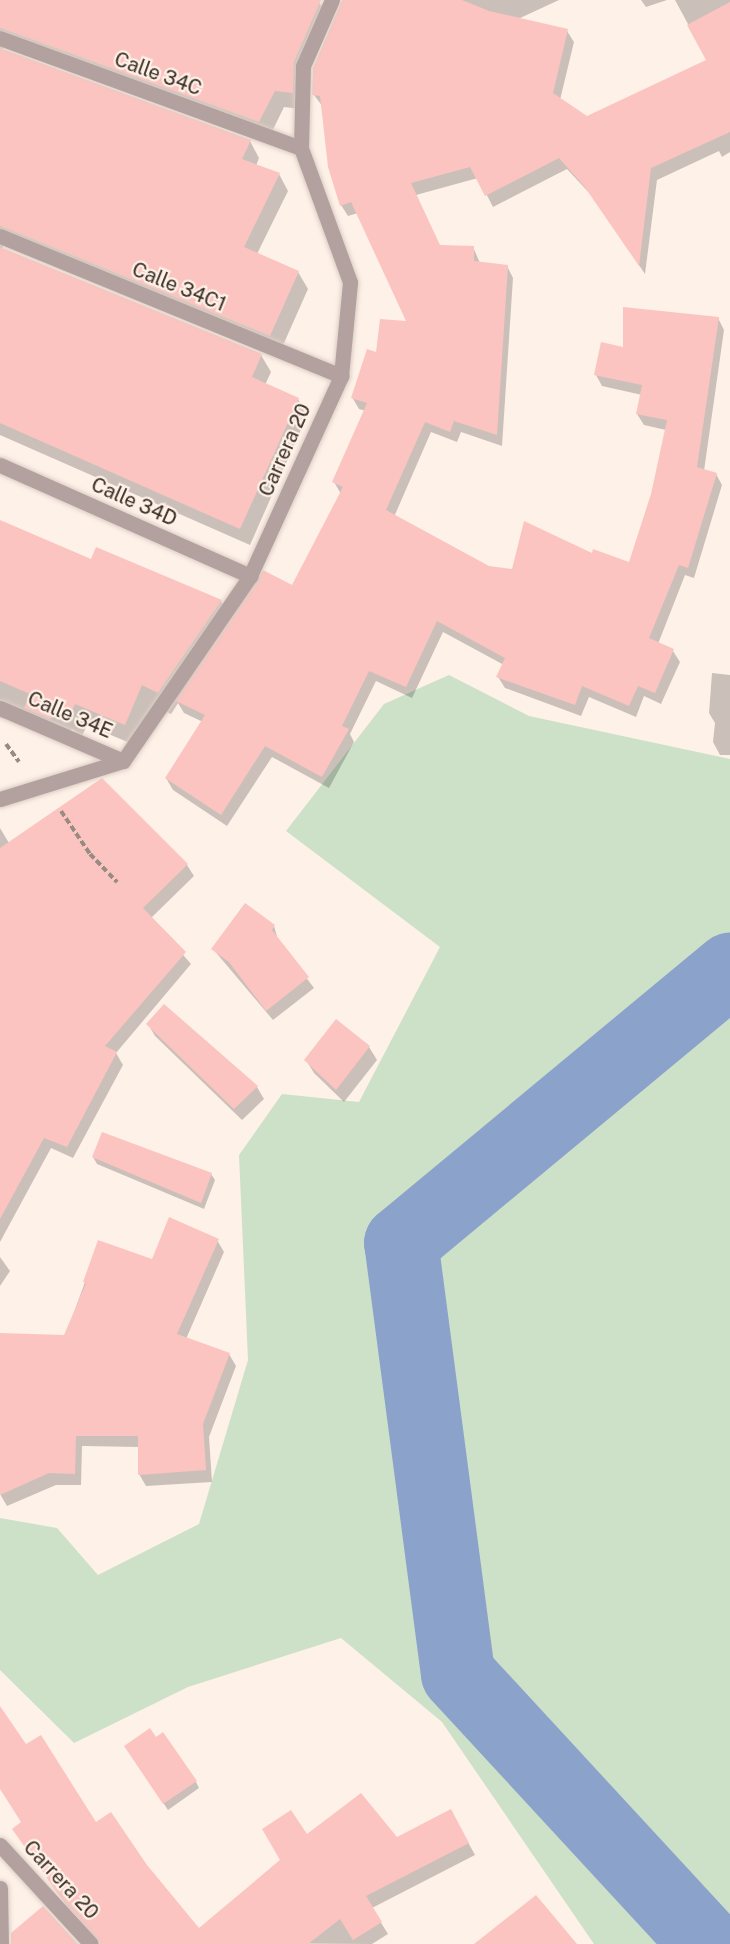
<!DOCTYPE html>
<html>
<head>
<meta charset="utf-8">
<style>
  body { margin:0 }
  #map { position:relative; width:730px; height:1944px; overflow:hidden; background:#fef1e8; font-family:"Public Sans",sans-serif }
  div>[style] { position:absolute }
  .green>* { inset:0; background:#cce1c8 }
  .shadow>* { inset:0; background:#0003 }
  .river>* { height:74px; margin:-37px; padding:0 37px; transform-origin:37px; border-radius:37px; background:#8ba2ca }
  .building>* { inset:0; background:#fcc4c0 }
  .path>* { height:4px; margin-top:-2px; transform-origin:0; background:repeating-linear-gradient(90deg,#978b82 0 6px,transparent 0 9px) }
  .roads { filter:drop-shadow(0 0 2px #dbcec5) drop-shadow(0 0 2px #dbcec5) }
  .minor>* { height:15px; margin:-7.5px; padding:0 7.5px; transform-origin:7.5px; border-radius:7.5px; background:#b3a19f }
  span { translate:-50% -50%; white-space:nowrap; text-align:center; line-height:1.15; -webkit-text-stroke:4.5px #fef1e8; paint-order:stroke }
  .street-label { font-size:20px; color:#392d24 }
</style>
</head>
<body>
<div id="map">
  <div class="green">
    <i style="clip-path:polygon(449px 675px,529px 716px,730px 759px,730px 1944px,594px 1944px,442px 1722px,341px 1638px,188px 1687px,74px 1743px,0 1670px,0 1518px,57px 1528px,98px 1575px,199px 1524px,248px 1360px,239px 1155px,282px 1094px,359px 1102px,440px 947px,286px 831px,384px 704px)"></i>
  </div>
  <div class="shadow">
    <i style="clip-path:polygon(0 0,317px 0,330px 18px,303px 80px,301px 109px,284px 107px,269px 138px,3px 47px,2px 51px,250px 141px,259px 158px,256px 166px,279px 174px,288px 191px,257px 254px,298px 272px,308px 289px,280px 352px,4px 244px,2px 249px,261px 355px,271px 372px,265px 385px,298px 399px,307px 416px,250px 545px,0 435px)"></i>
    <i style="clip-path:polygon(349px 0,559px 0,518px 19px,567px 31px,574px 42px,560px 100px,587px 118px,708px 61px,675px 0,730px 0,730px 152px,722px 157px,719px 151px,657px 180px,645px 274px,593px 197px,567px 169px,493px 207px,478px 178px,416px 195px,440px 247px,473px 247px,480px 263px,507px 266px,513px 278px,502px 446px,461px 432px,457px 442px,431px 432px,394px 517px,489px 567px,513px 571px,593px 555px,630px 564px,652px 495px,666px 430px,644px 425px,637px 414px,642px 395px,602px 386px,596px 375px,624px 349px,718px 318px,724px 330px,704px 471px,716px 474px,722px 485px,694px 578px,685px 575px,658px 644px,673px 651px,680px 662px,661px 704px,644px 696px,636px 717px,589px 697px,581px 716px,505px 688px,498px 677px,504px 665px,443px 632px,412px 698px,376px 681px,350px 734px,354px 742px,329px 788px,272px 757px,227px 826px,173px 790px,166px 778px,203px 722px,184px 713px,178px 703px,171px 714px,154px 706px,137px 746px,87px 725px,82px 736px,72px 729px,63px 740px,17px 720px,0 718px,0 522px,92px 561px,221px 601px,232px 620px,293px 587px,341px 494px,334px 482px,366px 411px,359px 409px,352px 397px,378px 354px,409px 322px,358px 213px,348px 216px,341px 205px,323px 107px,314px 95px)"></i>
    <i style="clip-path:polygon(641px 0,667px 0,646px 7px)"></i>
    <i style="clip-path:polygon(712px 673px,730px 675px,730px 755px,720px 755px,713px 742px,715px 723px,709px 713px)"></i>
    <i style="clip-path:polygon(0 828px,9px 843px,187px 865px,194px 876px,151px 918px,191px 964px,116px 1053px,123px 1065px,73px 1158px,51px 1148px,0 1242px)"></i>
    <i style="clip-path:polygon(274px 926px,278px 940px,314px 988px,273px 1020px,213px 949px)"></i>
    <i style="clip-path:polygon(148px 1024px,257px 1087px,264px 1099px,242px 1120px,155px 1036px)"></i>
    <i style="clip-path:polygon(369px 1047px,377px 1060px,344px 1102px,314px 1073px,306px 1060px)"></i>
    <i style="clip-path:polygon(93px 1157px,211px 1174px,215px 1180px,204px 1209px,97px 1164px)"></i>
    <i style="clip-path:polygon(217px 1240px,224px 1252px,186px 1339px,229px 1354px,236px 1366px,209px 1437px,212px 1482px,146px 1486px,139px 1474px,139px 1447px,82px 1446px,81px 1485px,56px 1485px,7px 1506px,0 1494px,0 1335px,65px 1337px,85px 1282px)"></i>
    <i style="clip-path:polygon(0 1257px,10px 1271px,0 1286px)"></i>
    <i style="clip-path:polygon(0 1709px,26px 1747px,96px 1824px,146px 1866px,199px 1930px,307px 1837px,396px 1839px,457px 1822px,475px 1855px,372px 1908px,388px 1934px,372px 1944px,101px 1942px,67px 1906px,21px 1841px,22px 1822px,0 1788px)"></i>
    <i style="clip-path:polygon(130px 1753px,196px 1782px,199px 1788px,168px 1810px)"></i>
  </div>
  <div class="river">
    <i style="left:707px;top:1944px;width:367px;rotate:-132.7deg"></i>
    <i style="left:458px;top:1674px;width:435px;rotate:-97.5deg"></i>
    <i style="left:401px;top:1243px;width:428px;rotate:-39.7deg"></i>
  </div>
  <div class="building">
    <i style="clip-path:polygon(0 0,321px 0,294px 62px,293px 93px,275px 91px,259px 122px,0 28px)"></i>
    <i style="clip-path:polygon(342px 0,462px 0,489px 11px,568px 29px,553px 93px,587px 116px,706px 60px,687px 25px,730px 2px,730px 132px,651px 168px,639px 266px,584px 186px,559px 158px,485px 196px,470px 167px,411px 183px,440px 245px,474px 246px,474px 261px,508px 265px,497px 435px,454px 421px,450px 432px,425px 422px,386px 510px,489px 566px,512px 569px,524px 521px,592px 553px,593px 549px,629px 562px,651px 494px,667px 420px,636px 414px,642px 385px,594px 375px,601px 342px,623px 347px,623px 307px,719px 317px,697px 467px,717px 473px,688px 568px,679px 565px,649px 638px,674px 649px,655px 693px,638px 686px,629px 706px,582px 686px,575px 705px,496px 677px,505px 658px,437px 621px,406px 687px,369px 671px,342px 726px,349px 729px,322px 777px,265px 746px,221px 815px,165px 778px,205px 715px,176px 701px,263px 570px,292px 585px,343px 487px,332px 482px,367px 403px,351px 398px,367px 349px,376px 352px,380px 319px,406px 321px,351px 202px,340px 206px,328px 167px,320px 96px,312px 95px,313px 68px)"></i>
    <i style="clip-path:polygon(0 48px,251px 140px,242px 159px,280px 173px,244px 247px,299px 271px,270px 336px,0 226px)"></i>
    <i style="clip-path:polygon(0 247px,262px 354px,252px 377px,299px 398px,240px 529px,0 423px)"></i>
    <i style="clip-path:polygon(0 520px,91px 559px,96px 547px,222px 600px,158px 693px,142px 685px,125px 725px,75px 704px,70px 715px,59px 708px,50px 719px,24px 708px,30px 694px,0 681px)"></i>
    <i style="clip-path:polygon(102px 778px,188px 864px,143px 908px,186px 952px,105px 1046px,117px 1052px,67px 1147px,44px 1138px,0 1219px,0 848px)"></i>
    <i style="clip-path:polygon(245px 903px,275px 925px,272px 930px,309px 977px,266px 1011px,229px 962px,211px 949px)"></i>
    <i style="clip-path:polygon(164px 1004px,258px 1086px,234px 1109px,146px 1024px)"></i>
    <i style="clip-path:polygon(336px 1019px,370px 1046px,336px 1090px,304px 1060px)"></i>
    <i style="clip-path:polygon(102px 1132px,212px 1173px,201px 1203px,92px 1157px)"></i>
    <i style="clip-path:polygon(169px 1217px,219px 1239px,177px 1334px,230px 1353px,203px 1424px,206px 1470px,138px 1475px,138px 1436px,76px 1436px,75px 1474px,49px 1473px,0 1495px,0 1333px,64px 1335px,86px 1283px,83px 1282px,98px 1240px,152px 1259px)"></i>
    <i style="clip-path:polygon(0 1706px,26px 1744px,41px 1735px,96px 1822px,111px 1812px,147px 1865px,199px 1928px,280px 1860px,262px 1829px,291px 1810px,307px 1834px,361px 1793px,397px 1837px,451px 1809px,469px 1843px,366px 1896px,382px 1922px,353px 1940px,340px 1919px,308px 1944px,100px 1944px,58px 1894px,12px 1829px,21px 1822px,0 1789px)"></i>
    <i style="clip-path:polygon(150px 1728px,156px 1737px,163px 1732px,197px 1781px,163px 1804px,124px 1746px)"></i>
    <i style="clip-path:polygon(536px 1895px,577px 1944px,474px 1944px)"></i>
    <i style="clip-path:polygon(43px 1906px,78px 1944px,11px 1944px,11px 1933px)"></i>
  </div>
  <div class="path">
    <i style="left:6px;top:744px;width:22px;rotate:54deg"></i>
    <i style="left:61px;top:811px;width:52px;rotate:56deg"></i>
    <i style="left:90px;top:854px;width:39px;rotate:46deg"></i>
  </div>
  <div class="roads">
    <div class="minor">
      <i style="left:0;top:38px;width:320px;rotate:20.1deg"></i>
      <i style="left:0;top:236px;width:369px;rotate:22.3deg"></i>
      <i style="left:0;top:465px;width:274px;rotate:23.9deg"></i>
      <i style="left:0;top:708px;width:134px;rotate:23.3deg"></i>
      <i style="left:0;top:799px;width:129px;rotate:-17.2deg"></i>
      <i style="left:123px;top:761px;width:224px;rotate:-55.5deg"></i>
      <i style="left:250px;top:576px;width:220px;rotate:-65.5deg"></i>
      <i style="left:341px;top:376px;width:94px;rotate:-84.5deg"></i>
      <i style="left:350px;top:282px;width:143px;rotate:-110.1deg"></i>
      <i style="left:301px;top:148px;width:82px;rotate:-88.6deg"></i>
      <i style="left:303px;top:66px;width:72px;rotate:-66.3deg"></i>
      <i style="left:0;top:1845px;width:134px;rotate:47.4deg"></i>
      <i style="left:0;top:1888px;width:56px;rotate:89deg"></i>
    </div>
  </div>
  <div class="street-label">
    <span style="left:158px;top:74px;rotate:20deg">Calle 34C</span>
    <span style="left:179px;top:287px;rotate:22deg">Calle 34C1</span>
    <span style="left:285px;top:450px;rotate:-66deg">Carrera 20</span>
    <span style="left:134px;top:502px;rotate:24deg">Calle 34D</span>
    <span style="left:70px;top:715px;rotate:23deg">Calle 34E</span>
    <span style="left:61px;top:1880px;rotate:47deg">Carrera 20</span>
  </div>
</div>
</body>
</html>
